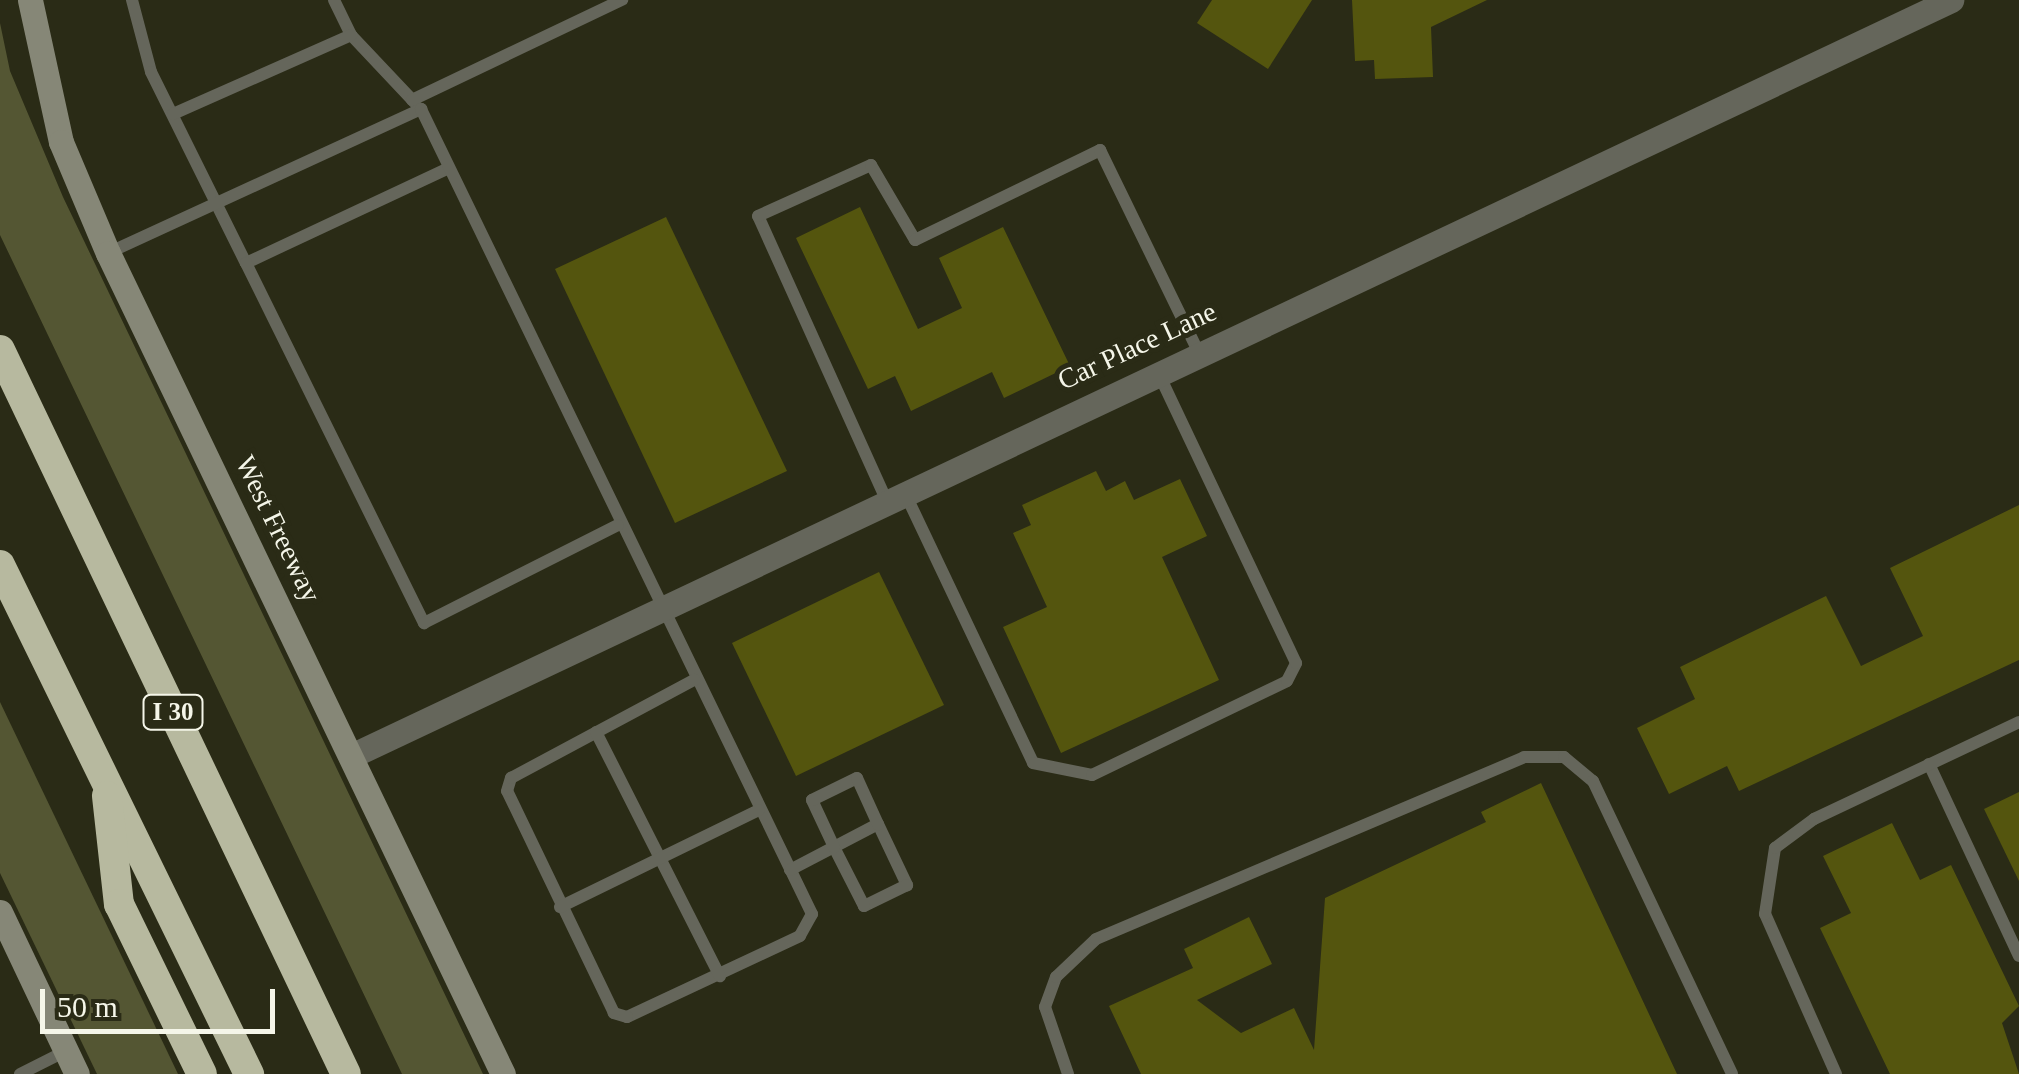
<!DOCTYPE html>
<html>
<head>
<meta charset="utf-8">
<style>
  body { margin:0 }
  #map { position:relative; width:2019px; height:1074px; overflow:hidden; background:#2a2b16; font-family:"Times New Roman",serif }
  div>[style] { position:absolute }
  .green>* { inset:0; background:#545633 }
  .building>* { inset:0; background:#54550e }
  .lane>* { height:12px; margin:-6px; padding:0 6px; transform-origin:6px; border-radius:6px; background:#65665b }
  .street>* { height:25px; margin:-12.5px; padding:0 12.5px; transform-origin:12.5px; border-radius:12.5px; background:#65665b }
  .secondary>* { height:25px; margin:-12.5px; padding:0 12.5px; transform-origin:12.5px; border-radius:12.5px; background:#868777 }
  .highway>* { height:30px; margin:-15px; padding:0 15px; transform-origin:15px; border-radius:15px; background:#b7b99f }
  span { translate:-50% -50%; white-space:nowrap; text-align:center; line-height:1.15; -webkit-text-stroke:10px #2a2b16; paint-order:stroke }
  .shield-label span { padding:2px 8px; background:#2a2b16; border:2px solid; border-radius:8px; -webkit-text-stroke-width:0 }
  .shield-label { font-size:25px; color:#f5f6e9; font-weight:700 }
  .street-label { font-size:28px; color:#f5f6e9 }
  .scale { position:absolute; left:40px; top:989px; width:235px; height:45px; box-sizing:border-box; border:5px solid #f5f6e9; border-top:0; padding-left:12px; font-size:30px; line-height:35px; white-space:nowrap; color:#f5f6e9; -webkit-text-stroke:8px #2a2b16; paint-order:stroke }
</style>
</head>
<body>
<div id="map">
  <div class="green">
    <i style="clip-path:polygon(0 23px,10px 71px,63px 197px,483px 1074px,402px 1074px,0 235px)"></i>
    <i style="clip-path:polygon(0 702px,178px 1074px,97px 1074px,0 873px)"></i>
  </div>
  <div class="building">
    <i style="clip-path:polygon(1212px 0,1312px 0,1268px 69px,1197px 23px)"></i>
    <i style="clip-path:polygon(1352px 0,1487px 0,1431px 27px,1433px 77px,1375px 79px,1374px 60px,1355px 61px)"></i>
    <i style="clip-path:polygon(860px 207px,918px 329px,962px 308px,939px 258px,1003px 227px,1070px 366px,1004px 398px,992px 372px,911px 411px,895px 376px,868px 389px,796px 238px)"></i>
    <i style="clip-path:polygon(666px 217px,787px 471px,675px 523px,555px 269px)"></i>
    <i style="clip-path:polygon(1096px 471px,1106px 491px,1125px 481px,1134px 500px,1180px 479px,1207px 536px,1162px 557px,1219px 680px,1061px 753px,1003px 627px,1047px 607px,1013px 533px,1031px 525px,1022px 505px)"></i>
    <i style="clip-path:polygon(2019px 505px,2019px 660px,1739px 791px,1727px 766px,1669px 794px,1637px 728px,1695px 699px,1680px 667px,1826px 596px,1861px 666px,1923px 636px,1890px 568px)"></i>
    <i style="clip-path:polygon(879px 572px,944px 705px,796px 776px,732px 643px)"></i>
    <i style="clip-path:polygon(1541px 783px,1677px 1074px,1141px 1074px,1109px 1006px,1193px 968px,1184px 949px,1249px 917px,1272px 964px,1197px 1000px,1241px 1033px,1294px 1008px,1314px 1050px,1325px 898px,1486px 822px,1481px 812px)"></i>
    <i style="clip-path:polygon(2019px 792px,2019px 881px,1984px 809px)"></i>
    <i style="clip-path:polygon(1892px 823px,1920px 880px,1951px 865px,2019px 1006px,2002px 1023px,2019px 1074px,1890px 1074px,1820px 928px,1851px 913px,1823px 856px)"></i>
  </div>
  <div class="lane">
    <i style="left:132px;top:0;width:74px;rotate:75.2deg"></i>
    <i style="left:151px;top:72px;width:213px;rotate:63.6deg"></i>
    <i style="left:246px;top:263px;width:224px;rotate:-25.1deg"></i>
    <i style="left:334px;top:0;width:39px;rotate:64deg"></i>
    <i style="left:351px;top:35px;width:93px;rotate:46.7deg"></i>
    <i style="left:412px;top:100px;width:233px;rotate:-25.5deg"></i>
    <i style="left:173px;top:114px;width:195px;rotate:-23.9deg"></i>
    <i style="left:108px;top:253px;width:345px;rotate:-24.7deg"></i>
    <i style="left:421px;top:109px;width:895px;rotate:64.09deg"></i>
    <i style="left:812px;top:914px;width:25px;rotate:119deg"></i>
    <i style="left:800px;top:936px;width:191px;rotate:154.9deg"></i>
    <i style="left:627px;top:1017px;width:14px;rotate:-163deg"></i>
    <i style="left:614px;top:1013px;width:246px;rotate:-115.7deg"></i>
    <i style="left:507px;top:791px;width:14px;rotate:-73deg"></i>
    <i style="left:511px;top:778px;width:208px;rotate:-28.2deg"></i>
    <i style="left:246px;top:263px;width:402px;rotate:63.7deg"></i>
    <i style="left:424px;top:623px;width:217px;rotate:-26.8deg"></i>
    <i style="left:904px;top:491px;width:301px;rotate:64.6deg"></i>
    <i style="left:1033px;top:763px;width:60px;rotate:11.5deg"></i>
    <i style="left:1092px;top:775px;width:216px;rotate:-25.7deg"></i>
    <i style="left:1287px;top:681px;width:20px;rotate:-63deg"></i>
    <i style="left:1296px;top:663px;width:320px;rotate:-115.4deg"></i>
    <i style="left:885px;top:497px;width:308px;rotate:-114.3deg"></i>
    <i style="left:758px;top:216px;width:124px;rotate:-24.3deg"></i>
    <i style="left:871px;top:165px;width:87px;rotate:59.6deg"></i>
    <i style="left:915px;top:240px;width:206px;rotate:-25.9deg"></i>
    <i style="left:1100px;top:150px;width:224px;rotate:64deg"></i>
    <i style="left:596px;top:732px;width:274px;rotate:63.1deg"></i>
    <i style="left:1929px;top:764px;width:212px;rotate:64.9deg"></i>
    <i style="left:790px;top:870px;width:99px;rotate:-27.6deg"></i>
    <i style="left:878px;top:824px;width:68px;rotate:64.6deg"></i>
    <i style="left:907px;top:885px;width:48px;rotate:154deg"></i>
    <i style="left:864px;top:906px;width:66px;rotate:-117deg"></i>
    <i style="left:834px;top:847px;width:52px;rotate:-115.1deg"></i>
    <i style="left:812px;top:800px;width:50px;rotate:-26.1deg"></i>
    <i style="left:857px;top:778px;width:51px;rotate:65.5deg"></i>
    <i style="left:560px;top:907px;width:221px;rotate:-26deg"></i>
    <i style="left:20px;top:1074px;width:51px;rotate:-26.6deg"></i>
    <i style="left:1068px;top:1074px;width:71px;rotate:-108.9deg"></i>
    <i style="left:1045px;top:1007px;width:32px;rotate:-70deg"></i>
    <i style="left:1056px;top:977px;width:55px;rotate:-43.5deg"></i>
    <i style="left:1096px;top:939px;width:465px;rotate:-23deg"></i>
    <i style="left:1524px;top:757px;width:40px"></i>
    <i style="left:1564px;top:757px;width:38px;rotate:40deg"></i>
    <i style="left:1593px;top:781px;width:324px;rotate:64.6deg"></i>
    <i style="left:1836px;top:1074px;width:175px;rotate:-113.9deg"></i>
    <i style="left:1765px;top:914px;width:67px;rotate:-81.4deg"></i>
    <i style="left:1775px;top:848px;width:49px;rotate:-36.6deg"></i>
    <i style="left:1814px;top:819px;width:227px;rotate:-25.3deg"></i>
  </div>
  <div class="street">
    <i style="left:351px;top:756px;width:1770px;rotate:-25.29deg"></i>
  </div>
  <div class="secondary">
    <i style="left:30px;top:0;width:145px;rotate:77.7deg"></i>
    <i style="left:61px;top:142px;width:121px;rotate:67.1deg"></i>
    <i style="left:108px;top:253px;width:911px;rotate:64.31deg"></i>
    <i style="left:0;top:912px;width:179px;rotate:64.6deg"></i>
  </div>
  <div class="highway">
    <i style="left:0;top:350px;width:802px;rotate:64.46deg"></i>
    <i style="left:0;top:565px;width:567px;rotate:63.93deg"></i>
    <i style="left:107px;top:796px;width:109px;rotate:83.7deg"></i>
    <i style="left:119px;top:904px;width:189px;rotate:64deg"></i>
  </div>
  <div class="shield-label">
    <span style="left:173px;top:712px">I 30</span>
  </div>
  <div class="street-label">
    <span style="left:1137px;top:346px;rotate:-25deg">Car Place Lane</span>
    <span style="left:278px;top:529px;rotate:64deg">West Freeway</span>
  </div>
  <div class="scale">50 m</div>
</div>
</body>
</html>
